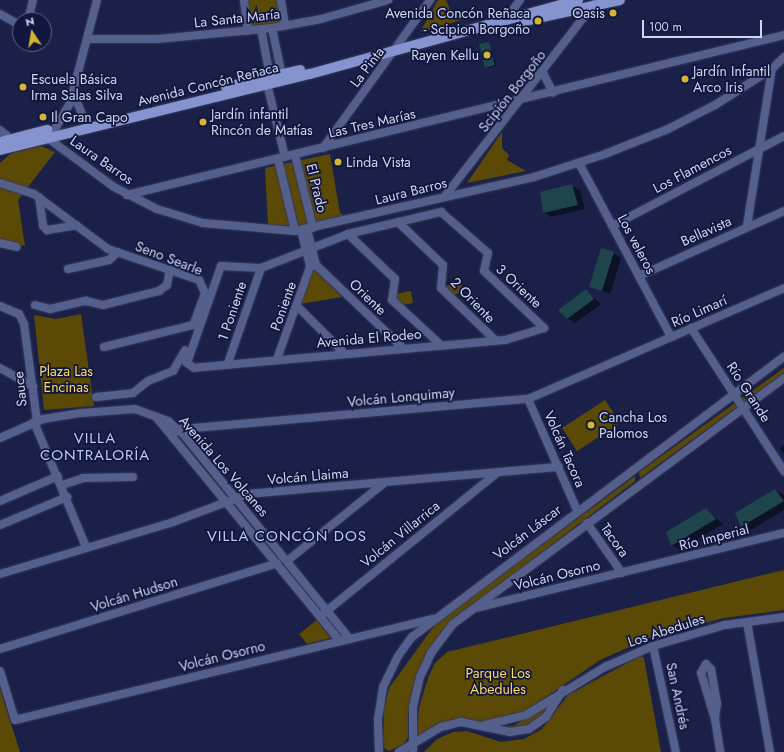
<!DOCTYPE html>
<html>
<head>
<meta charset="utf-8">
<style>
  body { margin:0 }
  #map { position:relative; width:784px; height:752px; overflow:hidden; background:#1a2048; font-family:Jost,sans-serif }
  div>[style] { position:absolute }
  .green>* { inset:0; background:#5b4a06 }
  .shadow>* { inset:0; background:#0007 }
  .building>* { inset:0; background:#1e444c }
  .roads { filter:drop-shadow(0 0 1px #36395c) drop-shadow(0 0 1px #36395c) }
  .minor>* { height:8px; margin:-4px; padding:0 4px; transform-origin:4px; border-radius:4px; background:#555f8c }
  .major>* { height:10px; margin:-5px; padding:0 5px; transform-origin:5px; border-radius:5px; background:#8593cf }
  .dots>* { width:11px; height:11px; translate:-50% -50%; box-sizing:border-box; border:2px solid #11163d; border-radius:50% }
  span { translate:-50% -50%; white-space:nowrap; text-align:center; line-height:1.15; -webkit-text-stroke:3.5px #11163d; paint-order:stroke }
  .poi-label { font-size:14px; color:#cfd6f0 }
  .right { translate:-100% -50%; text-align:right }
  .left { translate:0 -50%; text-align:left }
  .street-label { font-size:14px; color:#cfd6f0 }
  .park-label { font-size:14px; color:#fcdb63 }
  .neighbourhood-label { font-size:15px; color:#bcc9fd; letter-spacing:1px }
  .north { position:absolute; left:12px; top:12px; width:40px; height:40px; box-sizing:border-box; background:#11163d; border:1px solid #5d6385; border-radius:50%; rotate:348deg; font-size:11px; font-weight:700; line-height:16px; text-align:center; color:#cfd6f0 }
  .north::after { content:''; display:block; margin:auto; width:14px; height:18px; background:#d6b534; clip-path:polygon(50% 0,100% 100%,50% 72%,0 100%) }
  .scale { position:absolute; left:642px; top:20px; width:120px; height:18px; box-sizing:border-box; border:2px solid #cfd6f0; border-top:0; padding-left:5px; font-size:12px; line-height:14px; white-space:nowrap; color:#cfd6f0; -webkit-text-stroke:3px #11163d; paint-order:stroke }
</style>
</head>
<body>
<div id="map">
  <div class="green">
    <i style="clip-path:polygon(247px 0,277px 0,281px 24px,251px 28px)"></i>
    <i style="clip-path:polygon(438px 0,446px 0,452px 14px,465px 19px,420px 32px)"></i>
    <i style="clip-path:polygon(502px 132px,502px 148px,509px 155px,507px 160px,526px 171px,467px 183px)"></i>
    <i style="clip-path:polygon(41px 146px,55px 152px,18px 200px,25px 246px,0 241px,0 163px,11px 153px)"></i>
    <i style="clip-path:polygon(330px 154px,340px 213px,345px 216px,304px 226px,268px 225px,265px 168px)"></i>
    <i style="clip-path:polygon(313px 269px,315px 269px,342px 297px,300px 304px)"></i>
    <i style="clip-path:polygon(460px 280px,463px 292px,453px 295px,445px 287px)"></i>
    <i style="clip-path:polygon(411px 291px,413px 303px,403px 305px,395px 299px,396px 294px)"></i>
    <i style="clip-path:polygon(81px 314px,94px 406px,44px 410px,34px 315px,56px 319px)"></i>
    <i style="clip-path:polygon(784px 368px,784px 373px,640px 478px,639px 472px)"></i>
    <i style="clip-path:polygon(605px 400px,620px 423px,577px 451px,562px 428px)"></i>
    <i style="clip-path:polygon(635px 476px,635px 481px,447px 625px,415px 680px,408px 715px,408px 737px,404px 744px,389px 751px,383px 747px,384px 708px,389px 688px,437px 622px)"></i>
    <i style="clip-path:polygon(784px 570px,784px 610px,724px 618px,654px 636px,600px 660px,526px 711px,486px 722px,461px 719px,416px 741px,419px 708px,428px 678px,435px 663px,447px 652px)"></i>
    <i style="clip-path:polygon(317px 620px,331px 638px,307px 644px,299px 634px)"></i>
    <i style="clip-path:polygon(640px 656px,644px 658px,661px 752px,424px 752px,437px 739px,453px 732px,467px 731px,501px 742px,524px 739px,542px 729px,568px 695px)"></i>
    <i style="clip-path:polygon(0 689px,12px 727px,20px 752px,0 752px)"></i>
    <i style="clip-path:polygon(555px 697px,542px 716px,526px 726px,508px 729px,500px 727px,514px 726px)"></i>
  </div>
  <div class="shadow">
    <i style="clip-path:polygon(489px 43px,497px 66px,488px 68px,486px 67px)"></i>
    <i style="clip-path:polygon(572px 186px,580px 190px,585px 209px,551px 217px,544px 212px)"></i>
    <i style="clip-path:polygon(613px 253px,621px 258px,610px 294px,590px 286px)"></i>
    <i style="clip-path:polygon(586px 291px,601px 304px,575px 323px,567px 318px)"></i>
    <i style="clip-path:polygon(784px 445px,784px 454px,780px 448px)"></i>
    <i style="clip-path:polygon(775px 490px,784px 495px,784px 510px,749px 531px,741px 526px)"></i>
    <i style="clip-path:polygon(706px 509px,723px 524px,680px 550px,672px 545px)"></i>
  </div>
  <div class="building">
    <i style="clip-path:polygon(489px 42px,495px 65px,485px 68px,479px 44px)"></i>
    <i style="clip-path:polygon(572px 184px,578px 205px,543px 213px,540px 192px)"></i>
    <i style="clip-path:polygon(601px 248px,614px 252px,602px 291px,589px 287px)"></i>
    <i style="clip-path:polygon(586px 289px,594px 299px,567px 319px,558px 310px)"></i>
    <i style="clip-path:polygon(775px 489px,784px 501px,741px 527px,735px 513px)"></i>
    <i style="clip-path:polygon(706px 508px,716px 519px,671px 546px,666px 532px)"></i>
  </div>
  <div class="roads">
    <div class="minor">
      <i style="left:244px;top:0;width:31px;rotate:83deg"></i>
      <i style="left:281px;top:0;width:26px;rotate:81deg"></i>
      <i style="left:0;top:14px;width:23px;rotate:29deg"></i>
      <i style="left:28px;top:20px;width:21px;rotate:-76deg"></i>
      <i style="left:504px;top:22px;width:27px;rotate:-54deg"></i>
      <i style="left:272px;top:28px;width:53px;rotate:78.1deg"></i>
      <i style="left:261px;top:29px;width:48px;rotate:79.2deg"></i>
      <i style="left:270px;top:76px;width:9px;rotate:111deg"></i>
      <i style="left:267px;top:84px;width:75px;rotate:76.1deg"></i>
      <i style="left:87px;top:39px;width:71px"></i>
      <i style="left:158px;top:39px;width:115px;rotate:-5.5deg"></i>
      <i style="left:272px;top:28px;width:50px;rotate:-10.4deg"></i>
      <i style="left:321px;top:19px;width:70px;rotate:-15.8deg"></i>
      <i style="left:543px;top:73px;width:22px;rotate:63deg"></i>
      <i style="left:74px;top:95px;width:28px;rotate:67deg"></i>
      <i style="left:55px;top:129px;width:30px;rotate:-60deg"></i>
      <i style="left:70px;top:103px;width:106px;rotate:-75.3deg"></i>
      <i style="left:0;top:130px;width:8px;rotate:40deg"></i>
      <i style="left:6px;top:135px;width:10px;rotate:101deg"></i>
      <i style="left:45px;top:136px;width:86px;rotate:36.5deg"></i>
      <i style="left:114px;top:187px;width:48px;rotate:27.1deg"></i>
      <i style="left:157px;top:209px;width:48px;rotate:16.9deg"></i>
      <i style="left:203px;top:223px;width:92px;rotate:5deg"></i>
      <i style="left:295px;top:231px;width:245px;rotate:-12.7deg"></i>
      <i style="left:534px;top:177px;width:75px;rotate:-17.9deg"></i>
      <i style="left:605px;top:154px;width:68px;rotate:-21.6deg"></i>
      <i style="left:668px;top:129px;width:53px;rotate:-27.1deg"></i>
      <i style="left:715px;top:105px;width:67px;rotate:-32.3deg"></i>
      <i style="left:772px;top:69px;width:17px;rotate:-45deg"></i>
      <i style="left:323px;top:148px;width:183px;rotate:-54.1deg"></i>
      <i style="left:295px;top:155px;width:75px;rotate:76.1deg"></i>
      <i style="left:278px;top:159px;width:74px;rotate:76.7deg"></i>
      <i style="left:579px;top:163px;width:197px;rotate:62.1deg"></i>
      <i style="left:0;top:183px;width:36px;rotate:18deg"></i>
      <i style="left:34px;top:194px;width:92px;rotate:36.6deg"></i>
      <i style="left:108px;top:249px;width:96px;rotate:18.8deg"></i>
      <i style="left:199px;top:280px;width:14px;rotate:65deg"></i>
      <i style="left:205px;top:293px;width:32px;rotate:110deg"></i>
      <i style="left:127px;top:195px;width:676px;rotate:-13.69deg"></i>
      <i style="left:445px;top:196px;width:243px;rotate:-52.2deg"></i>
      <i style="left:39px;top:197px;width:29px;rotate:82deg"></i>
      <i style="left:43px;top:226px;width:6px;rotate:45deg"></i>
      <i style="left:47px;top:230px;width:30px;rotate:-9deg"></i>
      <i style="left:441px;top:212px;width:62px;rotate:41.1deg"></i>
      <i style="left:488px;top:253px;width:18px;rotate:103deg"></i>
      <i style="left:484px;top:271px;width:83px;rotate:43.5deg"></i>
      <i style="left:544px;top:328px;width:41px;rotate:162.9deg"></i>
      <i style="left:505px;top:340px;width:312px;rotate:174.9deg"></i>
      <i style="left:194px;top:368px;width:9px;rotate:-144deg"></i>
      <i style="left:187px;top:363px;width:103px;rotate:-70.7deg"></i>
      <i style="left:221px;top:266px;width:40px;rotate:2.9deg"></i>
      <i style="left:261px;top:268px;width:93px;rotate:-21.3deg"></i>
      <i style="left:348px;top:234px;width:96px;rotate:-13.3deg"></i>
      <i style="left:398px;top:222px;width:62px;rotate:43.7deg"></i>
      <i style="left:443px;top:265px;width:23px;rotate:95deg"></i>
      <i style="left:441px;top:288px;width:76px;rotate:43.9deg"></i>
      <i style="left:612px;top:226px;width:194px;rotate:-27.6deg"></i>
      <i style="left:747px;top:226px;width:159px;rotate:-81deg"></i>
      <i style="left:307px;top:229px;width:37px;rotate:76deg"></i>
      <i style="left:301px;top:230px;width:38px;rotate:76deg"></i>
      <i style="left:348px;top:234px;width:65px;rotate:43.8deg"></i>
      <i style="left:395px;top:279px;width:21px;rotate:98deg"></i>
      <i style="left:392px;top:300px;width:67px;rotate:42.6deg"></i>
      <i style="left:0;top:243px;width:17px;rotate:13deg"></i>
      <i style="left:316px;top:265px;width:120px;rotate:43.7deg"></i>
      <i style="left:68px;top:269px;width:42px;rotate:-12.4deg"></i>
      <i style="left:109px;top:260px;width:12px;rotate:-42deg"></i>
      <i style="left:639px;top:276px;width:159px;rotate:-24.1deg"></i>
      <i style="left:35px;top:305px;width:16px;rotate:15deg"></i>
      <i style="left:50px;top:309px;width:37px;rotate:-13deg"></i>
      <i style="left:86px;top:301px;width:17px;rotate:13deg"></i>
      <i style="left:103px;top:305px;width:58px;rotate:-14deg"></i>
      <i style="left:159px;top:291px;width:10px;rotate:-37deg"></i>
      <i style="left:167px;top:285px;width:15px;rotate:-79deg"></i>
      <i style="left:0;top:306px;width:21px;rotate:23deg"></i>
      <i style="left:19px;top:314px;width:11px;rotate:63deg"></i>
      <i style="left:24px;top:324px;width:98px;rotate:82.4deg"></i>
      <i style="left:297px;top:306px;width:66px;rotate:45deg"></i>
      <i style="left:691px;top:328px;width:171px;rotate:57deg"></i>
      <i style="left:104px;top:347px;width:92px;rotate:-13.9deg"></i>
      <i style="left:277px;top:359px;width:98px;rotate:-70.3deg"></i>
      <i style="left:310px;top:267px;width:6px;rotate:-18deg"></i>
      <i style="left:228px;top:363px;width:101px;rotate:-70.8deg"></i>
      <i style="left:0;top:368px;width:38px;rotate:29deg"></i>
      <i style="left:96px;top:397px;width:37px;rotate:-6deg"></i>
      <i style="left:133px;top:393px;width:19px;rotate:-39deg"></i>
      <i style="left:148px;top:381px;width:27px;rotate:-22deg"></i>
      <i style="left:173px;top:371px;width:24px;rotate:-60deg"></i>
      <i style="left:528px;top:399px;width:121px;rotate:66.2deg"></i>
      <i style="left:156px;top:417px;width:290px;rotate:50.6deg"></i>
      <i style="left:34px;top:422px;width:135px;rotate:67.4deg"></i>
      <i style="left:171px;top:434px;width:12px;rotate:-24deg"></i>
      <i style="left:182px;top:429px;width:347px;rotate:-5deg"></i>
      <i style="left:528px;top:399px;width:279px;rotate:-23.4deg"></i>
      <i style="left:0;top:438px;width:47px;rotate:-23.8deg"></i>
      <i style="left:43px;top:419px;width:39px;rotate:-9deg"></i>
      <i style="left:82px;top:413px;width:53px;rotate:-4.3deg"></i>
      <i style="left:135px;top:409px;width:35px;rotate:20deg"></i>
      <i style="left:168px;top:421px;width:21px;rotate:41deg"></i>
      <i style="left:184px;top:435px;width:263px;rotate:50.9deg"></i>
      <i style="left:62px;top:485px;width:22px;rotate:-18deg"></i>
      <i style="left:83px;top:478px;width:50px;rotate:-1.1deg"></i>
      <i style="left:0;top:501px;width:63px;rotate:-23.3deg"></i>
      <i style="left:587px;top:523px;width:61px;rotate:55deg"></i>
      <i style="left:0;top:525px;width:73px;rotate:-22.7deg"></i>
      <i style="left:287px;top:561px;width:124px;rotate:-38.8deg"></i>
      <i style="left:0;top:574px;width:181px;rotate:-16.7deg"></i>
      <i style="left:173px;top:522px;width:80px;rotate:-20.5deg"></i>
      <i style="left:248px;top:494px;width:312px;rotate:-5deg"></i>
      <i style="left:476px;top:608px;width:317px;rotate:-13.7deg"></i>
      <i style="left:324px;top:613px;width:223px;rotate:-39deg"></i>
      <i style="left:747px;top:622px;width:132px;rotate:80deg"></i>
      <i style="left:653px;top:646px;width:108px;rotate:77.8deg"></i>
      <i style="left:0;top:649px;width:290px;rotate:-17.2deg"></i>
      <i style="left:0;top:671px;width:51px;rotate:73deg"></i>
      <i style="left:15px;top:720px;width:430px;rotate:-13.6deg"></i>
      <i style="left:715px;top:719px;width:48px;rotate:-106.9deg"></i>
      <i style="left:701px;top:673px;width:10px;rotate:-61deg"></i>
      <i style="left:706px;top:664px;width:7px;rotate:45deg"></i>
      <i style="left:711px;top:669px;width:35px;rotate:80deg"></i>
      <i style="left:717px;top:703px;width:16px;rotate:97deg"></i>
      <i style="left:715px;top:719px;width:33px;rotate:81deg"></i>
      <i style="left:485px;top:725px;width:42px;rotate:-13.7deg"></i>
      <i style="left:526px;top:715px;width:92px;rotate:-31.3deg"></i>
      <i style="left:605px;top:667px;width:52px;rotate:-23.6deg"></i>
      <i style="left:653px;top:646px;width:75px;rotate:-16.3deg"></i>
      <i style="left:725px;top:625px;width:60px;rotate:-7.7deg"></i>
      <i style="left:379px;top:752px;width:33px;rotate:-92deg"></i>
      <i style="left:378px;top:719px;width:32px;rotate:-81deg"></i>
      <i style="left:383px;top:687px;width:34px;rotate:-64deg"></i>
      <i style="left:398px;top:656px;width:24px;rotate:-54deg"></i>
      <i style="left:412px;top:637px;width:466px;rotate:-37deg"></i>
      <i style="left:399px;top:752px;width:49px;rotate:-30.8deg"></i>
      <i style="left:441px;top:727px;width:21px;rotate:-14deg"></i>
      <i style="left:461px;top:722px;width:50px;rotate:11.5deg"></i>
      <i style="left:510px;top:732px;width:19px;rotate:-9deg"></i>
      <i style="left:529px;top:729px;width:21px;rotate:-35deg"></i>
      <i style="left:546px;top:717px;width:32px;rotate:-58deg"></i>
      <i style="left:413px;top:752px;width:45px;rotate:-90deg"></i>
      <i style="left:413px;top:707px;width:31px;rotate:-77deg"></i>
      <i style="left:420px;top:677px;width:26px;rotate:-65deg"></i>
      <i style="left:431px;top:653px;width:36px;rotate:-53deg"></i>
      <i style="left:453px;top:624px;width:412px;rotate:-36.6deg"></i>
    </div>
    <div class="major">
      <i style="left:524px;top:21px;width:98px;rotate:-12.3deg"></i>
      <i style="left:226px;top:87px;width:76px;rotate:-12.9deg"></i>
      <i style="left:0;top:142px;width:49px;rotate:-14.3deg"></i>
      <i style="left:0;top:150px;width:319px;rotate:-13.8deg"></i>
      <i style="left:310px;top:74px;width:278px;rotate:-15.4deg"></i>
    </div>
  </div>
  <div class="dots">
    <i style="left:613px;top:13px;background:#d6b534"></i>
    <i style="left:538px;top:21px;background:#d6b534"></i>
    <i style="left:487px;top:55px;background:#d6b534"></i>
    <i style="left:685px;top:79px;background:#d6b534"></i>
    <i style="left:23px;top:87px;background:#d6b534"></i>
    <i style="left:43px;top:117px;background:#d6b534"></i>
    <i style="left:203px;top:122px;background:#d6b534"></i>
    <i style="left:338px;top:162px;background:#d6b534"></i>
    <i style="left:591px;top:425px;background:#d6b534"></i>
  </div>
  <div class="poi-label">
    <span class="right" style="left:530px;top:21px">Avenida Concón Reñaca<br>- Scipion Borgoño</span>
    <span class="right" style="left:605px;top:13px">Oasis</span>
    <span class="right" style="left:479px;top:55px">Rayen Kellu</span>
    <span class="left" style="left:693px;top:79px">Jardín Infantil<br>Arco Iris</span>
    <span class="left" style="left:31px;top:87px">Escuela Básica<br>Irma Salas Silva</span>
    <span class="left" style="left:211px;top:122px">Jardín infantil<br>Rincón de Matías</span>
    <span class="left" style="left:51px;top:117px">Il Gran Capo</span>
    <span class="left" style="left:346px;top:162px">Linda Vista</span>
    <span class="left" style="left:599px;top:425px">Cancha Los<br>Palomos</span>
  </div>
  <div class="street-label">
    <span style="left:237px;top:18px;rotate:-6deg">La Santa María</span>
    <span style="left:367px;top:67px;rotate:-53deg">La Pinta</span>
    <span style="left:208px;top:84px;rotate:-14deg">Avenida Concón Reñaca</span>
    <span style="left:512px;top:91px;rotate:-52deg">Scipión Borgoño</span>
    <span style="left:372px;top:123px;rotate:-13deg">Las Tres Marías</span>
    <span style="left:102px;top:160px;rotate:35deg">Laura Barros</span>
    <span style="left:692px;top:169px;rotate:-28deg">Los Flamencos</span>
    <span style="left:317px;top:188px;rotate:76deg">El Prado</span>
    <span style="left:411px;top:191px;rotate:-14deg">Laura Barros</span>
    <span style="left:706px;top:231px;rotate:-24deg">Bellavista</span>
    <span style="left:637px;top:244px;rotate:62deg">Los veleros</span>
    <span style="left:169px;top:258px;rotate:21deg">Seno Searle</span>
    <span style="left:519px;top:286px;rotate:43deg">3 Oriente</span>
    <span style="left:368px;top:297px;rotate:44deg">Oriente</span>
    <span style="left:473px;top:300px;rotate:46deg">2 Oriente</span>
    <span style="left:283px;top:306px;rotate:-70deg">Poniente</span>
    <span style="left:232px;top:311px;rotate:-71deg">1 Poniente</span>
    <span style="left:699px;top:311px;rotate:-24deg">Río Limarí</span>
    <span style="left:369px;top:338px;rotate:-5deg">Avenida El Rodeo</span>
    <span style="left:20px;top:389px;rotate:-96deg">Sauce</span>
    <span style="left:749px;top:392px;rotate:57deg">Río Grande</span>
    <span style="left:401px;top:397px;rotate:-5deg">Volcán Lonquimay</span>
    <span style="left:565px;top:449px;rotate:66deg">Volcán Tacora</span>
    <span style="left:224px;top:466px;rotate:49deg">Avenida Los Volcanes</span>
    <span style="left:308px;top:476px;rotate:-5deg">Volcán Llaima</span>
    <span style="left:527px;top:532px;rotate:-37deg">Volcán Láscar</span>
    <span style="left:400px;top:534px;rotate:-39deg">Volcán Villarrica</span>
    <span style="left:714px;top:537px;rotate:-14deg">Río Imperial</span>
    <span style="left:615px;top:540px;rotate:54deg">Tacora</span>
    <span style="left:557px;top:575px;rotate:-14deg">Volcán Osorno</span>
    <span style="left:134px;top:594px;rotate:-17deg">Volcán Hudson</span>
    <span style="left:666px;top:630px;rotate:-18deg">Los Abedules</span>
    <span style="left:222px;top:656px;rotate:-14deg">Volcán Osorno</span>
    <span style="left:678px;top:696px;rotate:78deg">San Andrés</span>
  </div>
  <div class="park-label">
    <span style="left:66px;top:379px">Plaza Las<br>Encinas</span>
    <span style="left:498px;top:681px">Parque Los<br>Abedules</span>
  </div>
  <div class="neighbourhood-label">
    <span style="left:95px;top:447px">VILLA<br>CONTRALORÍA</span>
    <span style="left:287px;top:537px">VILLA CONCÓN DOS</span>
  </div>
  <div class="north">N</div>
  <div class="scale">100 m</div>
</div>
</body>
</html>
